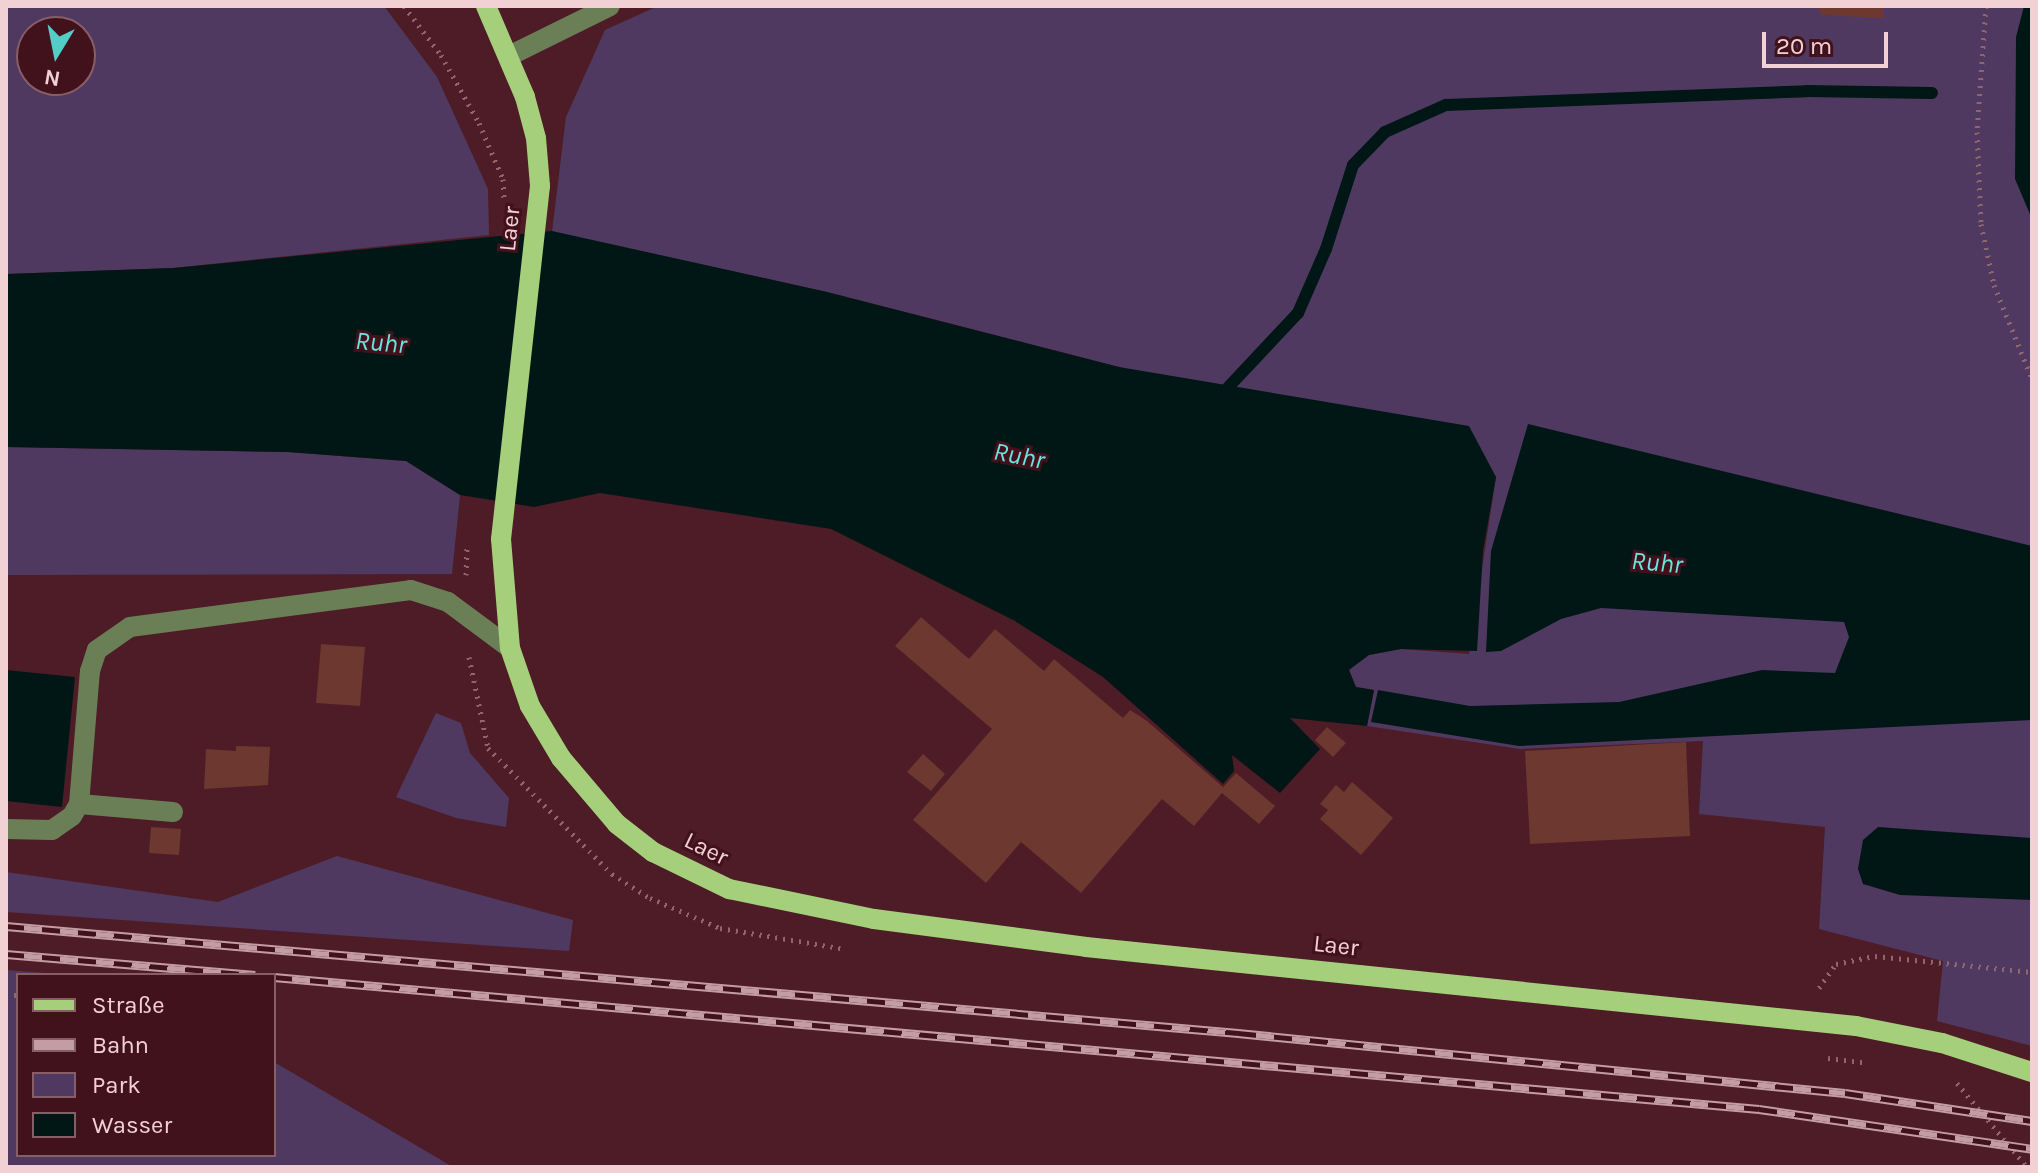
<!DOCTYPE html>
<html>
<head>
<meta charset="utf-8">
<style>
  body { margin:0 }
  #map { position:relative; width:2038px; height:1173px; overflow:hidden; background:#4d1c26; font-family:Karla,sans-serif }
  div>[style] { position:absolute }
  .green>* { inset:0; background:#503961 }
  .water>* { inset:0; background:#001716 }
  .stream>* { height:12px; margin:-6px; padding:0 6px; transform-origin:6px; border-radius:6px; background:#001716 }
  .building>* { inset:0; background:#6c3830 }
  .path>* { height:5px; margin-top:-2.5px; transform-origin:0; background:repeating-linear-gradient(90deg,#90656d 0 2px,transparent 0 8px) }
  .minor>* { height:20px; margin:-10px; padding:0 10px; transform-origin:10px; border-radius:10px; background:#6b7f57 }
  .major>* { height:20px; margin:-10px; padding:0 10px; transform-origin:10px; border-radius:10px; background:#a5cf7b }
  .rail>* { height:9px; margin-top:-4.5px; transform-origin:0; background:repeating-linear-gradient(90deg,#42121c 0 18px,#c39da3 0 36px); box-sizing:border-box; border-block:2px solid #c39da3 }
  span { translate:-50% -50%; white-space:nowrap; text-align:center; line-height:1.15; -webkit-text-stroke:6px #42121c; paint-order:stroke }
  .street-label { font-size:24px; color:#f2d1d5 }
  .water-label { font-size:26px; color:#6ae6df; font-style:italic }
  .frame { position:absolute; inset:0; border:8px solid #f2d1d5; pointer-events:none }
  .legend { position:absolute; left:16px; top:973px; width:260px; height:184px; box-sizing:border-box; background:#42121c; border:2px solid #885e66; margin:0; padding:10px 14px; list-style:none; font-size:24px; color:#f2d1d5 }
  .legend li { display:flex; align-items:center; gap:16px; height:40px }
  .legend b { width:40px; border:2px solid #885e66 }
  .north { position:absolute; left:16px; top:16px; width:80px; height:80px; box-sizing:border-box; background:#42121c; border:2px solid #885e66; border-radius:50%; rotate:190deg; font-size:22px; font-weight:700; line-height:32px; text-align:center; color:#f2d1d5 }
  .north::after { content:''; display:block; margin:auto; width:28px; height:36px; background:#54cdc7; clip-path:polygon(50% 0,100% 100%,50% 72%,0 100%) }
  .scale { position:absolute; left:1762px; top:32px; width:126px; height:36px; box-sizing:border-box; border:4px solid #f2d1d5; border-top:0; padding-left:10px; font-size:24px; line-height:28px; white-space:nowrap; color:#f2d1d5; -webkit-text-stroke:6px #42121c; paint-order:stroke }
</style>
</head>
<body>
<div id="map">
  <div class="green">
    <i style="clip-path:polygon(evenodd,6px 6px,384px 6px,437px 77px,488px 189px,489px 235px,173px 268px,6px 274px,6px 6px,32px 32px,80px 32px,80px 80px,32px 80px,32px 32px)"></i>
    <i style="clip-path:polygon(658px 6px,2032px 6px,2032px 1046px,1937px 1021px,1943px 961px,1819px 929px,1825px 827px,1699px 814px,1703px 741px,1520px 749px,1367px 726px,1374px 690px,1355px 687px,1349px 669px,1369px 655px,1401px 649px,1469px 654px,1496px 477px,1119px 367px,827px 292px,552px 232px,566px 117px,605px 30px)"></i>
    <i style="clip-path:polygon(6px 447px,288px 452px,406px 461px,460px 495px,452px 574px,6px 575px)"></i>
    <i style="clip-path:polygon(436px 713px,461px 723px,470px 753px,509px 798px,506px 827px,456px 818px,396px 797px)"></i>
    <i style="clip-path:polygon(337px 856px,573px 920px,569px 951px,6px 912px,6px 872px,218px 902px)"></i>
    <i style="clip-path:polygon(6px 970px,71px 975px,18px 975px,18px 1155px,274px 1155px,274px 1062px,453px 1167px,6px 1167px)"></i>
  </div>
  <div class="water">
    <i style="clip-path:polygon(2024px 6px,2032px 6px,2032px 219px,2015px 179px,2016px 37px)"></i>
    <i style="clip-path:polygon(552px 231px,827px 292px,1119px 367px,1469px 426px,1496px 477px,1483px 551px,1477px 651px,1401px 649px,1369px 655px,1349px 670px,1356px 687px,1374px 690px,1367px 726px,1290px 718px,1320px 749px,1280px 793px,1232px 755px,1234px 771px,1223px 784px,1103px 677px,1015px 621px,831px 529px,600px 493px,534px 507px,460px 495px,406px 461px,288px 452px,6px 447px,6px 274px,173px 268px)"></i>
    <i style="clip-path:polygon(1528px 424px,2032px 546px,2032px 720px,1519px 746px,1371px 722px,1378px 690px,1470px 706px,1619px 702px,1762px 670px,1835px 673px,1849px 637px,1844px 622px,1601px 608px,1561px 619px,1501px 651px,1486px 652px,1491px 551px)"></i>
    <i style="clip-path:polygon(6px 670px,75px 677px,62px 807px,6px 801px)"></i>
    <i style="clip-path:polygon(1878px 827px,2032px 838px,2032px 900px,1900px 895px,1863px 884px,1858px 869px,1863px 840px)"></i>
  </div>
  <div class="stream">
    <i style="left:1220px;top:396px;width:114px;rotate:-46.8deg"></i>
    <i style="left:1298px;top:313px;width:70px;rotate:-66.4deg"></i>
    <i style="left:1326px;top:249px;width:88px;rotate:-72.2deg"></i>
    <i style="left:1353px;top:165px;width:46px;rotate:-45.9deg"></i>
    <i style="left:1385px;top:132px;width:67px;rotate:-23.9deg"></i>
    <i style="left:1446px;top:105px;width:361px;rotate:-2.2deg"></i>
    <i style="left:1807px;top:91px;width:125px;rotate:0.9deg"></i>
  </div>
  <div class="building">
    <i style="clip-path:polygon(1817px 6px,1884px 6px,1884px 18px,1822px 15px)"></i>
    <i style="clip-path:polygon(921px 617px,969px 659px,995px 629px,1044px 671px,1054px 659px,1123px 718px,1130px 710px,1147px 721px,1223px 787px,1236px 773px,1275px 806px,1259px 824px,1222px 793px,1194px 826px,1162px 799px,1081px 893px,1021px 842px,986px 883px,913px 820px,992px 729px,895px 646px)"></i>
    <i style="clip-path:polygon(321px 644px,365px 647px,360px 706px,316px 703px)"></i>
    <i style="clip-path:polygon(1327px 727px,1346px 743px,1333px 757px,1315px 740px)"></i>
    <i style="clip-path:polygon(1686px 742px,1690px 836px,1530px 844px,1525px 751px)"></i>
    <i style="clip-path:polygon(236px 746px,270px 747px,268px 785px,204px 789px,206px 749px,236px 751px)"></i>
    <i style="clip-path:polygon(923px 754px,945px 774px,931px 791px,907px 772px)"></i>
    <i style="clip-path:polygon(1352px 782px,1393px 818px,1361px 855px,1320px 819px,1328px 810px,1320px 804px,1336px 785px,1344px 792px)"></i>
    <i style="clip-path:polygon(151px 827px,181px 829px,179px 855px,149px 853px)"></i>
  </div>
  <div class="path">
    <i style="left:404px;top:6px;width:61px;rotate:52.9deg"></i>
    <i style="left:441px;top:55px;width:78px;rotate:60.8deg"></i>
    <i style="left:479px;top:123px;width:61px;rotate:66.8deg"></i>
    <i style="left:503px;top:179px;width:19px;rotate:87deg"></i>
    <i style="left:1986px;top:6px;width:126px;rotate:94.1deg"></i>
    <i style="left:1977px;top:132px;width:92px;rotate:87.5deg"></i>
    <i style="left:1981px;top:224px;width:62px;rotate:78deg"></i>
    <i style="left:1994px;top:285px;width:101px;rotate:68deg"></i>
    <i style="left:466px;top:575px;width:30px;rotate:-88deg"></i>
    <i style="left:469px;top:657px;width:93px;rotate:78.2deg"></i>
    <i style="left:488px;top:748px;width:177px;rotate:45.5deg"></i>
    <i style="left:612px;top:874px;width:45px;rotate:32.3deg"></i>
    <i style="left:650px;top:898px;width:76px;rotate:23.2deg"></i>
    <i style="left:720px;top:928px;width:122px;rotate:9.5deg"></i>
    <i style="left:1819px;top:988px;width:29px;rotate:-55deg"></i>
    <i style="left:1836px;top:964px;width:40px;rotate:-12deg"></i>
    <i style="left:1875px;top:956px;width:158px;rotate:5.8deg"></i>
    <i style="left:6px;top:995px;width:12px"></i>
    <i style="left:1828px;top:1058px;width:38px;rotate:7deg"></i>
    <i style="left:1957px;top:1083px;width:109px;rotate:50.2deg"></i>
  </div>
  <div class="minor">
    <i style="left:511px;top:55px;width:110px;rotate:-26.3deg"></i>
    <i style="left:173px;top:812px;width:94px;rotate:-175.1deg"></i>
    <i style="left:79px;top:804px;width:133px;rotate:-85.3deg"></i>
    <i style="left:90px;top:671px;width:22px;rotate:-72deg"></i>
    <i style="left:97px;top:650px;width:40px;rotate:-34.9deg"></i>
    <i style="left:130px;top:627px;width:283px;rotate:-7.5deg"></i>
    <i style="left:411px;top:590px;width:39px;rotate:18deg"></i>
    <i style="left:448px;top:602px;width:77px;rotate:36.6deg"></i>
    <i style="left:6px;top:829px;width:46px;rotate:1.2deg"></i>
    <i style="left:52px;top:830px;width:24px;rotate:-35deg"></i>
    <i style="left:72px;top:816px;width:14px;rotate:-60deg"></i>
  </div>
  <div class="major">
    <i style="left:486px;top:6px;width:99px;rotate:66.8deg"></i>
    <i style="left:525px;top:97px;width:42px;rotate:75deg"></i>
    <i style="left:536px;top:138px;width:48px;rotate:85.2deg"></i>
    <i style="left:540px;top:186px;width:355px;rotate:96.3deg"></i>
    <i style="left:501px;top:539px;width:109px;rotate:85.3deg"></i>
    <i style="left:510px;top:648px;width:61px;rotate:71deg"></i>
    <i style="left:530px;top:706px;width:61px;rotate:59.2deg"></i>
    <i style="left:561px;top:758px;width:87px;rotate:49.7deg"></i>
    <i style="left:617px;top:824px;width:46px;rotate:37.9deg"></i>
    <i style="left:653px;top:852px;width:85px;rotate:26deg"></i>
    <i style="left:729px;top:889px;width:148px;rotate:11.7deg"></i>
    <i style="left:874px;top:919px;width:214px;rotate:7.5deg"></i>
    <i style="left:1086px;top:947px;width:774px;rotate:5.86deg"></i>
    <i style="left:1856px;top:1026px;width:88px;rotate:11.2deg"></i>
    <i style="left:1942px;top:1043px;width:95px;rotate:17.9deg"></i>
  </div>
  <div class="rail">
    <i style="left:6px;top:926px;width:1237px;rotate:4.96deg"></i>
    <i style="left:1238px;top:1033px;width:610px;rotate:5.65deg"></i>
    <i style="left:1845px;top:1093px;width:189px;rotate:8.5deg"></i>
    <i style="left:6px;top:954px;width:250px;rotate:4.8deg"></i>
    <i style="left:274px;top:977px;width:1491px;rotate:5.08deg"></i>
    <i style="left:1759px;top:1109px;width:276px;rotate:8.3deg"></i>
  </div>
  <div class="street-label">
    <span style="left:510px;top:229px;rotate:-84deg">Laer</span>
    <span style="left:706px;top:849px;rotate:26deg">Laer</span>
    <span style="left:1336px;top:946px;rotate:6deg">Laer</span>
  </div>
  <div class="water-label">
    <span style="left:381px;top:343px;rotate:5deg">Ruhr</span>
    <span style="left:1019px;top:456px;rotate:11deg">Ruhr</span>
    <span style="left:1657px;top:563px;rotate:5deg">Ruhr</span>
  </div>
  <div class="frame"></div>
  <ul class="legend">
  <li><b style="height:10px;background:#a5cf7b"></b>Straße</li>
  <li><b style="height:10px;background:#c39da3"></b>Bahn</li>
  <li><b style="height:22px;background:#503961"></b>Park</li>
  <li><b style="height:22px;background:#001716"></b>Wasser</li>
  </ul>
  <div class="north">N</div>
  <div class="scale">20 m</div>
</div>
</body>
</html>
